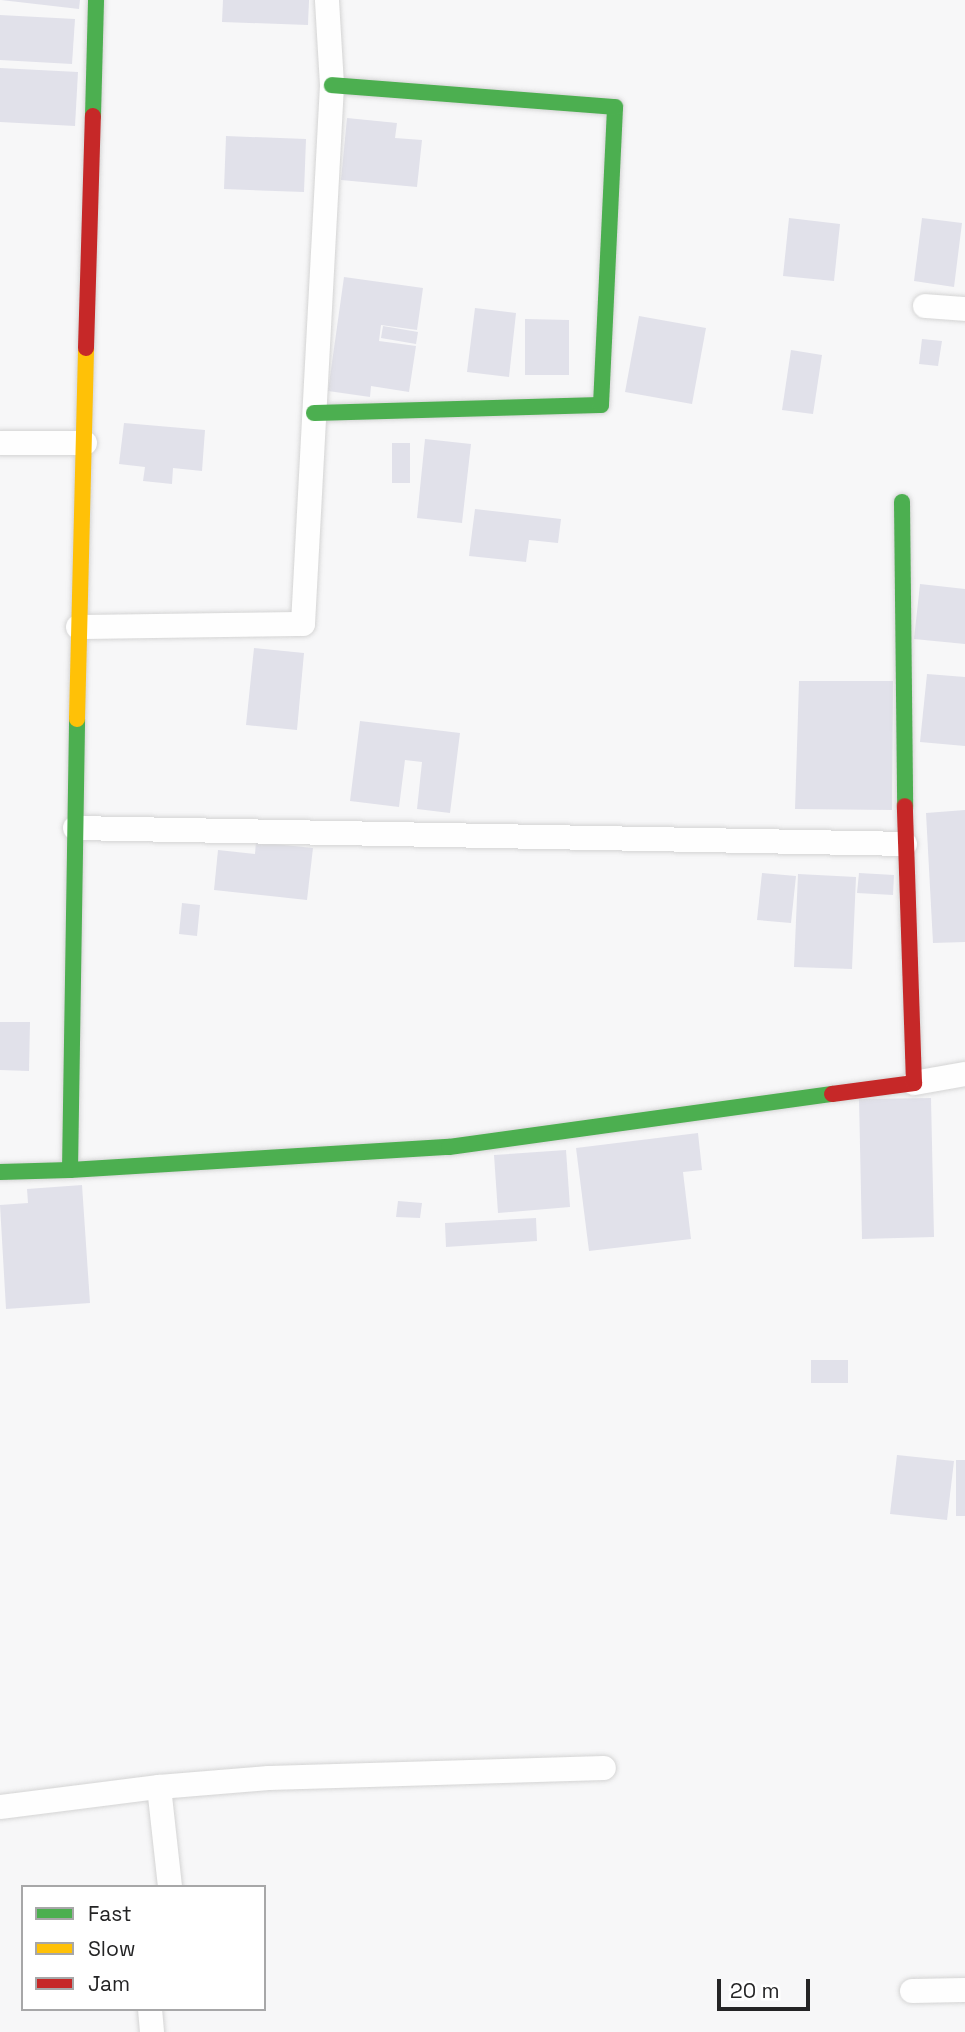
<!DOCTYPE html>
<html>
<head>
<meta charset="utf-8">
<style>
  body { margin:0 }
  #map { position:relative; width:965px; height:2032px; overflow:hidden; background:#f7f7f8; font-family:"Space Grotesk",sans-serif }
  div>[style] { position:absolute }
  .building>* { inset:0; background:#e1e1ea }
  .roads { filter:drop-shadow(0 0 2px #d4d4d4) drop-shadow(0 0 2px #d4d4d4) }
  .street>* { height:24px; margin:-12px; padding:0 12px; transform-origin:12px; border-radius:12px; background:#fefefe }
  .fast>* { height:16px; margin:-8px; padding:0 8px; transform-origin:8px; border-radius:8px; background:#4caf50 }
  .slow>* { height:16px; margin:-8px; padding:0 8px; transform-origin:8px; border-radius:8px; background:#ffc107 }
  .jam>* { height:16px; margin:-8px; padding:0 8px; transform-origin:8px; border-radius:8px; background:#c62828 }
  span { translate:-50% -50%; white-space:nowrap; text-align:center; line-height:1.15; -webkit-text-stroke:6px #fff; paint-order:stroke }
  .legend { position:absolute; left:21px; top:1885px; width:245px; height:126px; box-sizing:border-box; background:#fff; border:2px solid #a7a7a8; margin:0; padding:9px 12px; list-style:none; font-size:21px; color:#242425 }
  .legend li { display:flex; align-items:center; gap:14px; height:35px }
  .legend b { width:35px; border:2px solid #a7a7a8 }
  .scale { position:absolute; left:717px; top:1979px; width:93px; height:32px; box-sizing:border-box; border:4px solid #242425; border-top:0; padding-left:9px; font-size:21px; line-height:24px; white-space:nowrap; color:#242425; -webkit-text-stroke:5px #fff; paint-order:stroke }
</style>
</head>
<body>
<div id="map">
  <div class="building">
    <i style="clip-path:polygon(1px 0,80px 0,79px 9px)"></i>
    <i style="clip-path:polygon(223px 0,309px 0,308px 25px,222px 22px)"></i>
    <i style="clip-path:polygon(0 15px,75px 19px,72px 64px,0 60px)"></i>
    <i style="clip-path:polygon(0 68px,78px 72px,75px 126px,0 122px)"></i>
    <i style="clip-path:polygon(347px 118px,397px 123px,395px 138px,422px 140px,417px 187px,341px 180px)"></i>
    <i style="clip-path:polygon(226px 136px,306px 139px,304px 192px,224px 189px)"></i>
    <i style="clip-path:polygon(789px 218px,840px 224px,834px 281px,783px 276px)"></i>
    <i style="clip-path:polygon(922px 218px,962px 223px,954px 287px,914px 281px)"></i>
    <i style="clip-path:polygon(344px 277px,423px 288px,417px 330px,381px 325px,379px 341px,416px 346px,409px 392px,371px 386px,370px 397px,328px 391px)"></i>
    <i style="clip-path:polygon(475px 308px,516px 313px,509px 377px,467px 372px)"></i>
    <i style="clip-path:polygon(639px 316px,706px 328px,692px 404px,625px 392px)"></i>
    <i style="clip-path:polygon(525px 319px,569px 320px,569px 375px,525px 375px)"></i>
    <i style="clip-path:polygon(383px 326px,418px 332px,416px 344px,381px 338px)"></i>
    <i style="clip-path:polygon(922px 339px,942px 341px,938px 366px,919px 364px)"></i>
    <i style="clip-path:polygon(791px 350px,822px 355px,813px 414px,782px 410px)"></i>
    <i style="clip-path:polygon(124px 423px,205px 430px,202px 471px,173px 468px,172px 484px,143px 481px,145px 467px,119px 464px)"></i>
    <i style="clip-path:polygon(425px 439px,471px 444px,462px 523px,417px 518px)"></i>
    <i style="clip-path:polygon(392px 443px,410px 443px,410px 483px,392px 483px)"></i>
    <i style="clip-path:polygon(475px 509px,561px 519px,558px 543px,529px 540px,526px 562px,469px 556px)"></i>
    <i style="clip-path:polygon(920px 584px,965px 589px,965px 644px,914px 639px)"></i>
    <i style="clip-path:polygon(254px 648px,304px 653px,297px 730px,246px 725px)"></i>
    <i style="clip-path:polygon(927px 674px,965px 677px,965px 746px,920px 742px)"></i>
    <i style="clip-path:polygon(799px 681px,893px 681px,892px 810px,795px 809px)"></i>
    <i style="clip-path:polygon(360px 721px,460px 733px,450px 813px,417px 809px,422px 762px,405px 760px,399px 807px,350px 801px)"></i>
    <i style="clip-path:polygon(965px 810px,965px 942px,933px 943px,926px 813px)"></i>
    <i style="clip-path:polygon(256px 842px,313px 848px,307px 900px,214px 890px,218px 850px,255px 854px)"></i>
    <i style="clip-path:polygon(762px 873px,796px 876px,791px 923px,757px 920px)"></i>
    <i style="clip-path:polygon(859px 873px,894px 875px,893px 895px,857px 893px)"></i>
    <i style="clip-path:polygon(798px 874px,856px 877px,852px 969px,794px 967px)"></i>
    <i style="clip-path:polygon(182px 903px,200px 905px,197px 936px,179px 934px)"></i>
    <i style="clip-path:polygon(0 1022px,30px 1022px,29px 1071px,0 1070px)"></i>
    <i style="clip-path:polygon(931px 1098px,934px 1237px,862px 1239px,859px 1099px)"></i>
    <i style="clip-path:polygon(698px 1133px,702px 1170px,683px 1172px,691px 1239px,589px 1251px,576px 1148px)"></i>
    <i style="clip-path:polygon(566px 1150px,570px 1207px,498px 1213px,494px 1155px)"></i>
    <i style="clip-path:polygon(82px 1185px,90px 1303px,6px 1309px,0 1205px,28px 1203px,27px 1189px)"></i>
    <i style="clip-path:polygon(398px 1201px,422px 1203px,420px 1218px,396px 1217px)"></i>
    <i style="clip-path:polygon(536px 1218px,537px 1241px,446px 1247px,445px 1223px)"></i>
    <i style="clip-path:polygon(811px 1360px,848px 1360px,848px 1383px,811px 1383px)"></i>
    <i style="clip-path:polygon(897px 1455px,954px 1461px,947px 1520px,890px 1514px)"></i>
    <i style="clip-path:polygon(956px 1460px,965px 1460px,965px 1516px,956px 1516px)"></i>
  </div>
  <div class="roads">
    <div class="street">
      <i style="left:925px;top:306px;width:40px;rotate:4.3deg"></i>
      <i style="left:0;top:443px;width:85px"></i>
      <i style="left:78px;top:627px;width:225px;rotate:-0.8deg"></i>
      <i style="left:303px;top:624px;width:540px;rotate:-86.92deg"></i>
      <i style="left:332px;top:85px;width:85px;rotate:-93.4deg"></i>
      <i style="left:75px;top:828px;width:830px;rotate:1.1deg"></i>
      <i style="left:914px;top:1083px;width:52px;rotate:-10deg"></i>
      <i style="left:159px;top:1787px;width:110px;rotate:-4.7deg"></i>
      <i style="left:269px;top:1778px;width:335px;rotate:-1.7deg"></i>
      <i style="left:0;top:1807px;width:160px;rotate:-7.2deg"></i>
      <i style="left:159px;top:1787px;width:101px;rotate:83.7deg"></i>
      <i style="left:912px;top:1991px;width:53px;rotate:-1.1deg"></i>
      <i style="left:150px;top:2009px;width:23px;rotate:85deg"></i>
    </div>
    <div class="fast">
      <i style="left:93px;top:116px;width:116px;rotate:-88.5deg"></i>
      <i style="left:314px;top:413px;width:287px;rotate:-1.6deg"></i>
      <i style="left:601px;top:405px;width:298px;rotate:-87.3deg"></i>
      <i style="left:615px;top:107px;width:284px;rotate:-175.6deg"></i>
      <i style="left:902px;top:502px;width:304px;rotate:89.4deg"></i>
      <i style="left:70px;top:1170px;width:380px;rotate:-3.5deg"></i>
      <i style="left:449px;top:1147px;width:387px;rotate:-7.9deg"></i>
      <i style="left:0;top:1172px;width:70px;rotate:-1.6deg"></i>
      <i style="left:70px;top:1170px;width:451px;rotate:-89.1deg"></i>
    </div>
    <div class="slow">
      <i style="left:77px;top:719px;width:371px;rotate:-88.6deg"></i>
    </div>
    <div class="jam">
      <i style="left:86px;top:348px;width:232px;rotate:-88.3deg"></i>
      <i style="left:832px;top:1094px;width:83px;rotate:-7.6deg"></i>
      <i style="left:914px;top:1083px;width:277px;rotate:-91.9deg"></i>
    </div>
  </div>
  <ul class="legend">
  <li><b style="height:9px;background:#4caf50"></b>Fast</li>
  <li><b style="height:9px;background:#ffc107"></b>Slow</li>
  <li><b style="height:9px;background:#c62828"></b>Jam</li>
  </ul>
  <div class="scale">20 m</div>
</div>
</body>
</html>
